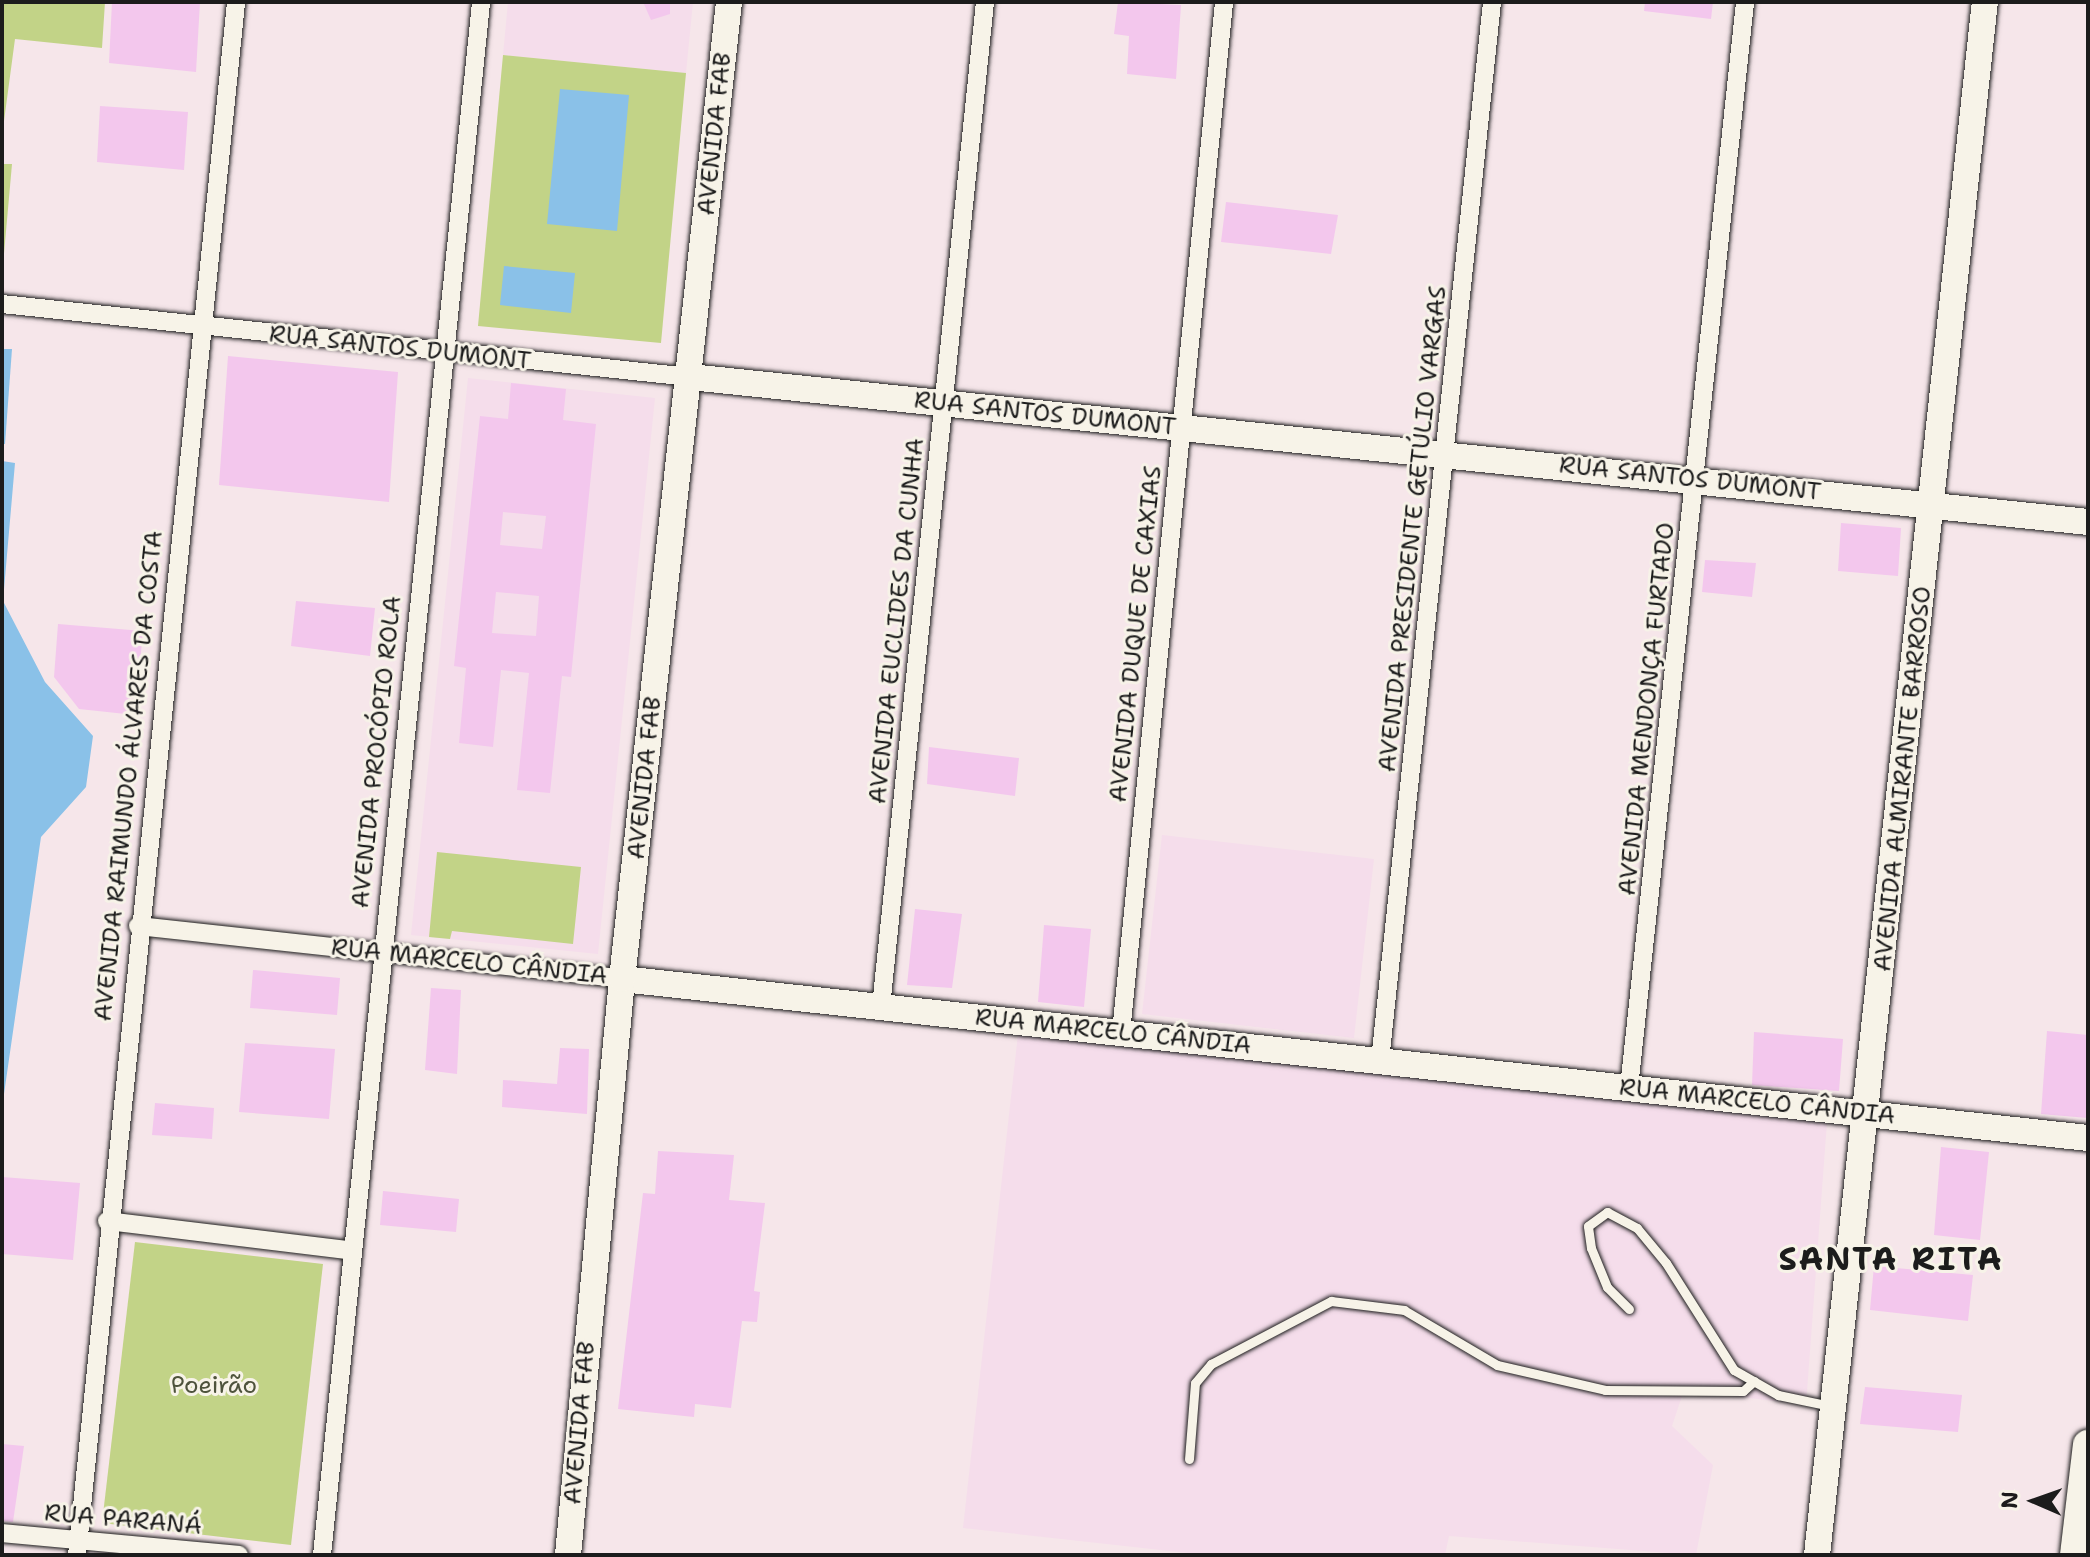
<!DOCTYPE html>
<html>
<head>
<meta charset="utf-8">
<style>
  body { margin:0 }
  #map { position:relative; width:2090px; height:1557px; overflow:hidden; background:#f6e6ea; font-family:"Shantell Sans",sans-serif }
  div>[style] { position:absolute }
  .built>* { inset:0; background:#f5ddeb }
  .green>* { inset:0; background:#c2d387 }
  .water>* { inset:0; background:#8ac1e8 }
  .building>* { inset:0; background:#f3c7ed }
  .roads { filter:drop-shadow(0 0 2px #1c1c1c) drop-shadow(0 0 2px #1c1c1c) }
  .lane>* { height:9px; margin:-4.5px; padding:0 4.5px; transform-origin:4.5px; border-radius:4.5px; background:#f7f3e8 }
  .street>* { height:18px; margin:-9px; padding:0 9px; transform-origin:9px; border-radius:9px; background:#f7f3e8 }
  .secondary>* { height:26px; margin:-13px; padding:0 13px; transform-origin:13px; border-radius:13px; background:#f7f3e8 }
  .primary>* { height:30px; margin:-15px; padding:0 15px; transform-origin:15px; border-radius:15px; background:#f7f3e8 }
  span { translate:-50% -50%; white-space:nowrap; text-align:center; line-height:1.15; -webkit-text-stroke:6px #f7f3e8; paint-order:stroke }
  .street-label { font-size:24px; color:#1c1c1c }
  .park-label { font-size:24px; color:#4e533c }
  .district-label { font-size:32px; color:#1c1c1c; font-weight:700; letter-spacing:2px }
  .frame { position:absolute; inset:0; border:4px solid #1c1c1c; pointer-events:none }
  .north { position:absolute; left:1994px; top:1461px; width:80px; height:80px; -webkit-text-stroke:6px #f7f3e8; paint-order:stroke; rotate:272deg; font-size:22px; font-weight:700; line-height:32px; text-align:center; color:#1c1c1c }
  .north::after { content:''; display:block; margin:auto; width:28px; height:36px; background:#1c1c1c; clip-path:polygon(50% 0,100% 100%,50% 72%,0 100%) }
</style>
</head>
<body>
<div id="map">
  <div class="built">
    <i style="clip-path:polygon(508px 2px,693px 2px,686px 73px,503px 55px)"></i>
    <i style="clip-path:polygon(468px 378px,655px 398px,598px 954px,411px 935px)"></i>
    <i style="clip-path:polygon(1162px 835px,1374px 859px,1354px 1038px,1142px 1014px)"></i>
    <i style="clip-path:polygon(1018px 1034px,1827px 1122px,1806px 1405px,1684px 1390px,1672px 1426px,1713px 1465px,1696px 1555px,1449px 1536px,1445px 1555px,1206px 1555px,963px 1528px)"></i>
  </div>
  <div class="green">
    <i style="clip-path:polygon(2px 2px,105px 2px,102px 48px,15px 39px,2px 136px)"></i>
    <i style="clip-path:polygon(503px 55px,686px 73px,661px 343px,478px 326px)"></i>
    <i style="clip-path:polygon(2px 164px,12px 164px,2px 276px)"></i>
    <i style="clip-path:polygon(437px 852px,581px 867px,573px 944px,452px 931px,450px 939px,429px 937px)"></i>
    <i style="clip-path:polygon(135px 1242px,323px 1264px,291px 1545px,102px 1523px)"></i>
  </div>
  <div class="water">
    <i style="clip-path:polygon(560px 89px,629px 95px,617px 231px,547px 224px)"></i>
    <i style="clip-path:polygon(504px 266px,575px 273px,571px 313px,500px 305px)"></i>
    <i style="clip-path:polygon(2px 349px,12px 349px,5px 444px,2px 444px)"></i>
    <i style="clip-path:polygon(2px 461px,15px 463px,3px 601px,45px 682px,93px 736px,86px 787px,41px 837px,2px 1108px)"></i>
  </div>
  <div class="building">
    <i style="clip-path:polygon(112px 2px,200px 2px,196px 72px,109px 63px)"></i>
    <i style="clip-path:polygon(643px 2px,670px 2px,670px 14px,651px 20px)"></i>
    <i style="clip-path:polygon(1118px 2px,1181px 5px,1176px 79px,1127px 74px,1129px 36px,1114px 34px)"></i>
    <i style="clip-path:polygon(1645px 2px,1713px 2px,1711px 19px,1644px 11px)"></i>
    <i style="clip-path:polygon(100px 106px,188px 112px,184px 170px,97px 162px)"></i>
    <i style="clip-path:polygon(1226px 202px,1338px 215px,1331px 254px,1221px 242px)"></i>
    <i style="clip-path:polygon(228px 356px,398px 372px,389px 502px,219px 485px)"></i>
    <i style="clip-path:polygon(evenodd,511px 383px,566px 389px,563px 420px,596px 424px,571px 677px,562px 676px,550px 793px,517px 790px,529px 673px,501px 670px,493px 747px,459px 743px,466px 668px,454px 666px,480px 416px,508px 419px,511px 383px,503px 512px,546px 516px,542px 549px,500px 545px,503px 512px,511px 383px,496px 592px,539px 596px,536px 636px,492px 633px,496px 592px)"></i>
    <i style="clip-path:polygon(1841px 523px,1901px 528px,1898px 576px,1838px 571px)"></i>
    <i style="clip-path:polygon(1705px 560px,1756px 563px,1752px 597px,1702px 592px)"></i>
    <i style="clip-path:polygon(296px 601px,375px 608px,370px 656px,291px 646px)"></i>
    <i style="clip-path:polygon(58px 624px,143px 631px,135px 715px,79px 709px,54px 677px)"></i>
    <i style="clip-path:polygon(929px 747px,1019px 758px,1015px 796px,927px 784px)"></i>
    <i style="clip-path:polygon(915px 909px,962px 914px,952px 988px,907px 985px)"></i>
    <i style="clip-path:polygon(1044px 925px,1091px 929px,1084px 1007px,1038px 1002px)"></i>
    <i style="clip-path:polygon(253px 970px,340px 978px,337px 1015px,250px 1008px)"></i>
    <i style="clip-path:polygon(431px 988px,461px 990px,457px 1074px,425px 1070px)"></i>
    <i style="clip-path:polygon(2047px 1031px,2088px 1035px,2088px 1118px,2041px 1114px)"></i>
    <i style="clip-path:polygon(1754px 1032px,1843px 1039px,1839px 1091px,1752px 1085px)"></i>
    <i style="clip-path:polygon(245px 1043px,335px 1049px,329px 1119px,239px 1112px)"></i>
    <i style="clip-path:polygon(560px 1048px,589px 1049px,587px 1114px,502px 1107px,503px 1080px,557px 1084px)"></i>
    <i style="clip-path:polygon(155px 1103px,214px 1108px,212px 1139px,152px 1135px)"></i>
    <i style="clip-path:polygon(1941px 1147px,1989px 1152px,1980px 1240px,1934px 1235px)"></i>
    <i style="clip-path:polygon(658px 1151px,734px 1155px,729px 1200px,765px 1203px,754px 1291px,760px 1292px,757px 1322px,742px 1321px,731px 1408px,695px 1404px,694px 1417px,618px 1409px,643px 1193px,655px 1194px)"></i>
    <i style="clip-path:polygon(2px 1177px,80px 1183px,73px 1260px,2px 1254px)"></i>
    <i style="clip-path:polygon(383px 1191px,459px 1199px,456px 1232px,380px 1225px)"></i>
    <i style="clip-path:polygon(1874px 1266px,1973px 1275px,1968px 1321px,1870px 1310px)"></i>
    <i style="clip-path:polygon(1865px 1387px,1962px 1395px,1958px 1432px,1860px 1424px)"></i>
    <i style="clip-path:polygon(2px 1444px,24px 1446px,13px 1522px,2px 1521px)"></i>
  </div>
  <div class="roads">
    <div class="lane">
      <i style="left:1629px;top:1309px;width:31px;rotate:-135deg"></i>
      <i style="left:1607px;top:1287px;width:42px;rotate:-112.3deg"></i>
      <i style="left:1591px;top:1248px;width:22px;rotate:-98deg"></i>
      <i style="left:1588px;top:1226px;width:24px;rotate:-36deg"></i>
      <i style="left:1607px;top:1212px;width:34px;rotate:28deg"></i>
      <i style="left:1637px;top:1228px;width:45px;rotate:50.4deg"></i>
      <i style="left:1666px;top:1263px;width:127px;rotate:57.6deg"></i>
      <i style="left:1734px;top:1370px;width:51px;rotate:29.6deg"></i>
      <i style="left:1778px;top:1395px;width:53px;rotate:11.9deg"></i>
      <i style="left:1189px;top:1459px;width:76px;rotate:-85.5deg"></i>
      <i style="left:1195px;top:1383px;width:25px;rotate:-50deg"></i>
      <i style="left:1211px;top:1364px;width:136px;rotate:-27.7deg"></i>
      <i style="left:1331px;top:1301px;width:74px;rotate:7deg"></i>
      <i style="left:1404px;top:1310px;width:108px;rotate:30.6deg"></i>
      <i style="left:1497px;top:1365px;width:111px;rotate:13deg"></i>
      <i style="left:1605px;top:1390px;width:138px;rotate:0.4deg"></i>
      <i style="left:1743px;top:1391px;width:15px;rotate:-42deg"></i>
    </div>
    <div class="street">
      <i style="left:2px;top:304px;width:692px;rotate:6.06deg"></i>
      <i style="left:138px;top:926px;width:487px;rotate:6.2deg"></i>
      <i style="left:881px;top:1007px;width:1010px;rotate:-84.09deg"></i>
      <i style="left:1121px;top:1033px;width:1036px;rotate:-84.29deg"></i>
      <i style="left:1380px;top:1061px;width:1065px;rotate:-83.96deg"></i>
      <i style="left:1629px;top:1088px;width:1092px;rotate:-83.9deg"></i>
      <i style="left:107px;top:1221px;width:243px;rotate:6.9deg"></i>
      <i style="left:2px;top:1533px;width:238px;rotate:5.3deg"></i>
      <i style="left:77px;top:1555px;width:1561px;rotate:-84.15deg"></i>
      <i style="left:322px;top:1555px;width:1561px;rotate:-84.15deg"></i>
    </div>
    <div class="secondary">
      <i style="left:690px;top:377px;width:1405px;rotate:5.92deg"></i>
      <i style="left:622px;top:979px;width:1475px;rotate:6.19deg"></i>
      <i style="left:568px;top:1555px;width:579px;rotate:-84.64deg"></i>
      <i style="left:622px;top:979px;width:983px;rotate:-83.75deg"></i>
      <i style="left:1817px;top:1555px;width:1562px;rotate:-83.83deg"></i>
    </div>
    <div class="primary">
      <i style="left:2075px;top:1555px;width:111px;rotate:-83.3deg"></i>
    </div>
  </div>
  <div class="street-label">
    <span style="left:715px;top:134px;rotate:-84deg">AVENIDA FAB</span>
    <span style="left:400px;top:348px;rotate:6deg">RUA SANTOS DUMONT</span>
    <span style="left:1045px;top:414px;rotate:6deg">RUA SANTOS DUMONT</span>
    <span style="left:1690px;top:479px;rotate:6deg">RUA SANTOS DUMONT</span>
    <span style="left:1413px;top:529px;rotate:-84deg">AVENIDA PRESIDENTE GETÚLIO VARGAS</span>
    <span style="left:897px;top:621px;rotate:-84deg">AVENIDA EUCLIDES DA CUNHA</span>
    <span style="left:1136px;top:634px;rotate:-84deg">AVENIDA DUQUE DE CAXIAS</span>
    <span style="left:1647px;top:709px;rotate:-84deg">AVENIDA MENDONÇA FURTADO</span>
    <span style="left:377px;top:752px;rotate:-84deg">AVENIDA PROCÓPIO ROLA</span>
    <span style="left:129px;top:776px;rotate:-84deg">AVENIDA RAIMUNDO ÁLVARES DA COSTA</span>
    <span style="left:645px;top:778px;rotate:-84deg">AVENIDA FAB</span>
    <span style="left:1903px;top:779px;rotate:-84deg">AVENIDA ALMIRANTE BARROSO</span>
    <span style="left:469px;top:962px;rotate:6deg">RUA MARCELO CÂNDIA</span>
    <span style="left:1113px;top:1032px;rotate:6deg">RUA MARCELO CÂNDIA</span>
    <span style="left:1757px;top:1102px;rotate:6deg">RUA MARCELO CÂNDIA</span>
    <span style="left:580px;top:1423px;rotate:-85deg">AVENIDA FAB</span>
    <span style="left:123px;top:1520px;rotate:5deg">RUA PARANÁ</span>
  </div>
  <div class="park-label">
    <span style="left:214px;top:1386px">Poeirão</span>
  </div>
  <div class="district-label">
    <span style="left:1891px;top:1259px">SANTA RITA</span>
  </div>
  <div class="frame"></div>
  <div class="north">N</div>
</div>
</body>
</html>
